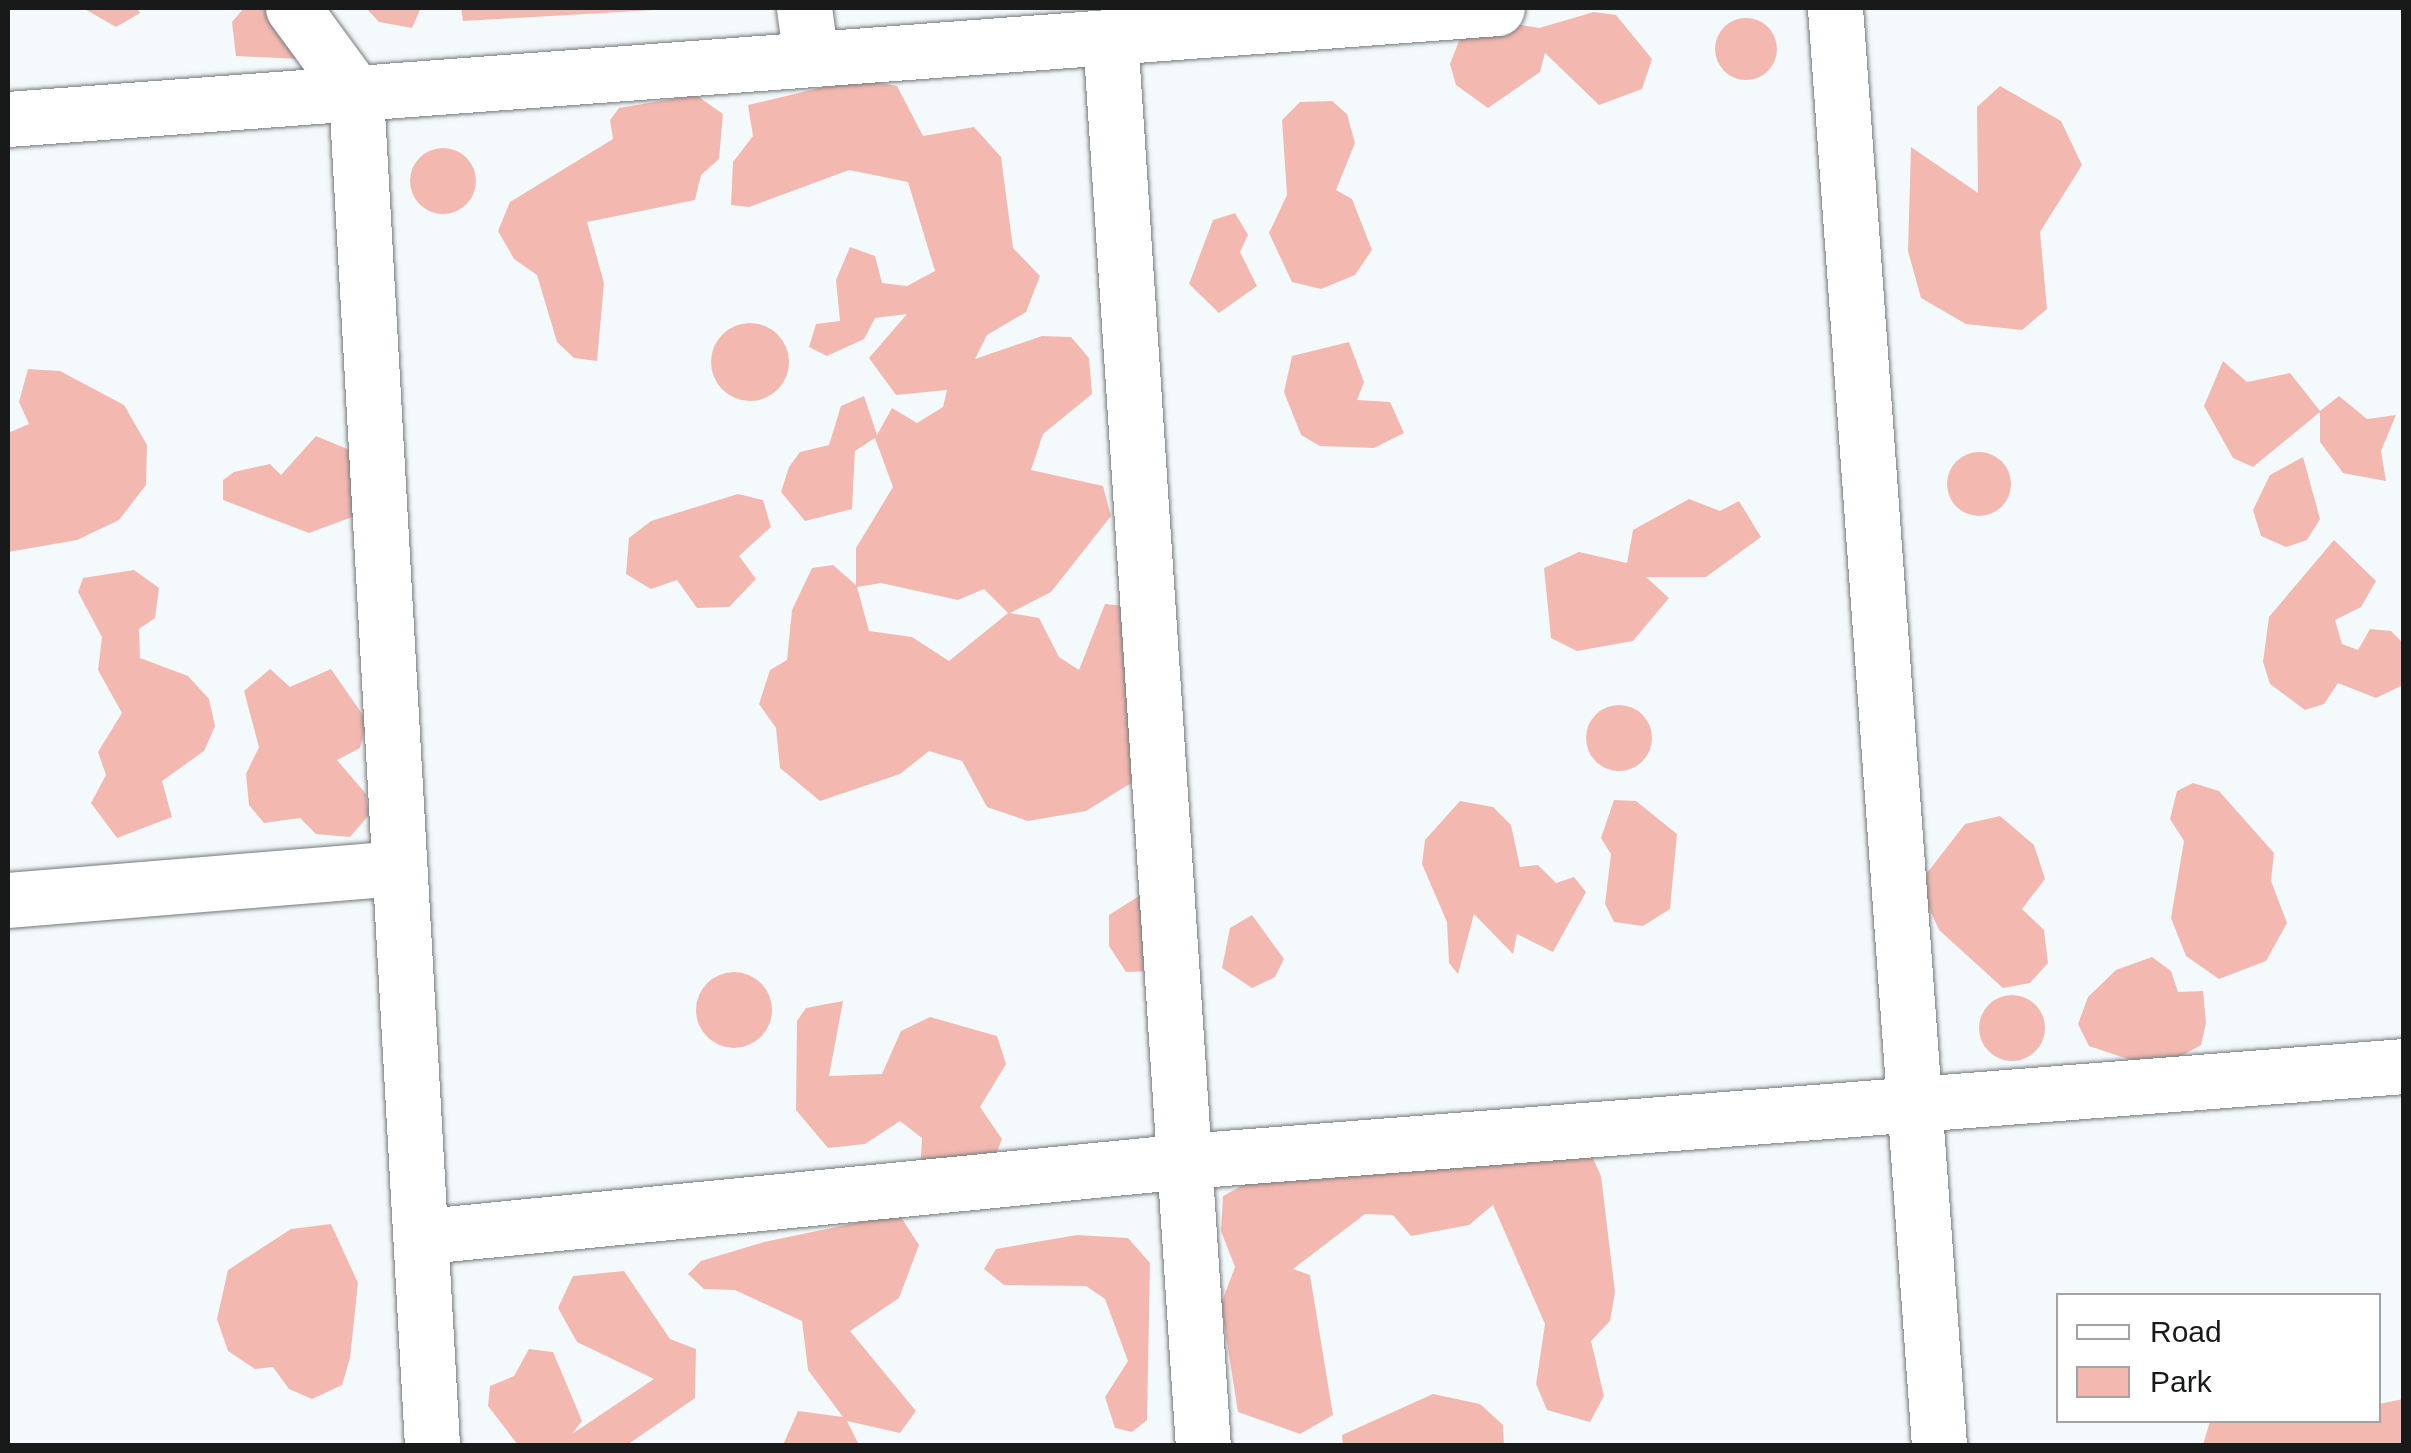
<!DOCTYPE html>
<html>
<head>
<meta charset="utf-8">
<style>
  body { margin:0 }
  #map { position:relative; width:2411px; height:1453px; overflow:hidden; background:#f4fafc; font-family:Arial,sans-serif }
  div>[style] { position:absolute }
  .green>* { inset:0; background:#f3b9b1 }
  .round { border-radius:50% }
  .roads { filter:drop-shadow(0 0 2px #73787a) drop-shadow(0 0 2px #73787a) }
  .street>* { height:55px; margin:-27.5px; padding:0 27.5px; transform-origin:27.5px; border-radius:27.5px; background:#fff }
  span { translate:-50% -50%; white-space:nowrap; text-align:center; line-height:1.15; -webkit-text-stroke:8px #fff; paint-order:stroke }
  .frame { position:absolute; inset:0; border:10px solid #181a1a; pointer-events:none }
  .legend { position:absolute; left:2056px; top:1293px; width:325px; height:130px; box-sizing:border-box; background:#fff; border:2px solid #a3a3a3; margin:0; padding:12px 18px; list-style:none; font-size:30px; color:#181a1a }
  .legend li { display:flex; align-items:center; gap:20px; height:50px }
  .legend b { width:50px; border:2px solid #a3a3a3 }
</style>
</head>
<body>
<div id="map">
  <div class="green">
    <i style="clip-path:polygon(83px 8px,137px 8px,140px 13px,116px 27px)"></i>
    <i style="clip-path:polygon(244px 8px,293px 8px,300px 59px,236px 56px,232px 22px)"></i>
    <i style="clip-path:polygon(366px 8px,421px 8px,412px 28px,379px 22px)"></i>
    <i style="clip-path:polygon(461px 8px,688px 8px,463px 21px)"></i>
    <i style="clip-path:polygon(1594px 12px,1616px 15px,1652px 59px,1642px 89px,1599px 105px,1545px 53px,1540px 72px,1488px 108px,1456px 85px,1450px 64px,1461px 36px,1492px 20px,1539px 28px)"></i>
    <i class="round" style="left:1715px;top:18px;width:62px;height:62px"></i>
    <i style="clip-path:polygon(evenodd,857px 79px,897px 86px,923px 136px,974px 127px,1001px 157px,1013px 248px,1040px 276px,1026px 312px,987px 335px,975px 359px,1042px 336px,1071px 337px,1089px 358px,1092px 394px,1043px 434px,1031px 470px,1103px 486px,1111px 516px,1051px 592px,1010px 613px,1039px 618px,1059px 657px,1079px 670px,1105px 604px,1145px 608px,1144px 775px,1086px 811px,1028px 821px,987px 807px,962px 761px,929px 751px,900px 774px,820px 801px,780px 768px,776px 728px,759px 704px,770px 670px,787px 660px,792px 610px,812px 568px,833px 565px,856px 585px,856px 548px,893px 487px,875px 438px,855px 451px,852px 509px,805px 521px,781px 492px,789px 467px,800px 452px,829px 445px,841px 406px,864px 396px,877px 435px,892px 408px,917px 423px,943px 407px,947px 390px,896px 395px,869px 358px,907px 314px,875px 318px,864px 339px,827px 356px,809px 347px,816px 324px,840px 321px,836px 280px,850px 247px,875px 256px,882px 283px,907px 286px,935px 271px,908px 182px,849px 170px,749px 207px,731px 205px,733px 162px,753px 136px,748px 105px,857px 79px,881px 583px,958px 600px,984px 589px,1008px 613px,949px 661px,912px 637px,869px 631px,857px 587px,881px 583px)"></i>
    <i style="clip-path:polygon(2000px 86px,2061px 121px,2082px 165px,2040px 232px,2047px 309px,2022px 330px,1966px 324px,1921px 298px,1908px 251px,1911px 147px,1978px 193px,1977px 107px)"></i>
    <i style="clip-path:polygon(696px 95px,723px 114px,719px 159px,701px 175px,695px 200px,587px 222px,604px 283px,597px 361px,574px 358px,557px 342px,537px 275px,514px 259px,498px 231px,510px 202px,613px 139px,610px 120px,619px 108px)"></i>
    <i style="clip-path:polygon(1332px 101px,1347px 114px,1355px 143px,1336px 190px,1352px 199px,1372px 250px,1355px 275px,1321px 289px,1292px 282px,1269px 233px,1287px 195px,1282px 120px,1300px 102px)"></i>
    <i class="round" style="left:410px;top:148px;width:66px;height:66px"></i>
    <i style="clip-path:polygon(1235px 213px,1248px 235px,1240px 252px,1257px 286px,1219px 313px,1189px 284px,1213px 220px)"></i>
    <i class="round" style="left:711px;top:323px;width:78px;height:78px"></i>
    <i style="clip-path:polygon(1349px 342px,1364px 382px,1357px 400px,1390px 402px,1404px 433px,1374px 448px,1320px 446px,1301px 435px,1284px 392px,1292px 356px)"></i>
    <i style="clip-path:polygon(2223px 361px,2247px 382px,2290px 373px,2320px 411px,2339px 396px,2367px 419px,2396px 415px,2381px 451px,2386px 481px,2343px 473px,2320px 442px,2320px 412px,2253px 467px,2233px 458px,2204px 406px)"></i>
    <i style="clip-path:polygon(28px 369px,60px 371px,124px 405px,147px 445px,146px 485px,119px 520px,77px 540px,8px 552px,8px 433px,29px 424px,19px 402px)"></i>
    <i style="clip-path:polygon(316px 436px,364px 456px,355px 516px,309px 533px,223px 500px,223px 480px,234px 472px,270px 464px,281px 475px)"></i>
    <i class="round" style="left:1947px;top:452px;width:64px;height:64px"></i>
    <i style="clip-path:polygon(2303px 457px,2320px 519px,2307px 540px,2286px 547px,2261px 536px,2253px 510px,2270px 475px)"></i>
    <i style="clip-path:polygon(738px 494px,763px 500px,771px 527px,739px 556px,756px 579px,729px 607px,697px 608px,677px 580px,651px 589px,626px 574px,629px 538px,651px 521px)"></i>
    <i style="clip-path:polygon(1689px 499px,1720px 511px,1739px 501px,1761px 537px,1706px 577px,1646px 577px,1669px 598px,1633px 641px,1577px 651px,1551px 638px,1544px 568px,1579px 552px,1627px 563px,1633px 530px)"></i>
    <i style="clip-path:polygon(2334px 540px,2376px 581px,2361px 607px,2335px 620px,2342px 644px,2358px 650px,2370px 629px,2391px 631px,2403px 643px,2403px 685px,2376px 698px,2338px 683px,2324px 704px,2305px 710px,2270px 684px,2263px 662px,2269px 617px)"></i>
    <i style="clip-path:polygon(134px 570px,159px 588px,155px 618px,139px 629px,140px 658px,188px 676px,209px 699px,215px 726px,204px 751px,162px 781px,172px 817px,117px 838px,91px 803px,106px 775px,98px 752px,122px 713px,98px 670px,102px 637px,78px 592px,83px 578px)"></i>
    <i style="clip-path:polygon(270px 669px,290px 687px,331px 669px,367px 721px,360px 748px,337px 760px,366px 794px,369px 815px,350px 837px,316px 834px,300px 818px,264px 823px,249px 805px,246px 774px,259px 747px,244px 691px)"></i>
    <i class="round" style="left:1586px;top:705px;width:66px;height:66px"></i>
    <i style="clip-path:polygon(2193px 783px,2219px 791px,2274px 853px,2271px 881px,2287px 923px,2266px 961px,2219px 979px,2186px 956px,2171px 918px,2184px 841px,2170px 819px,2177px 791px)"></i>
    <i style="clip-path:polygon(1614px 800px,1636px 801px,1677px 834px,1670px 909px,1643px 926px,1614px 922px,1605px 904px,1611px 854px,1601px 838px)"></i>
    <i style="clip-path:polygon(1460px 801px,1493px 807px,1511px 825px,1520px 867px,1538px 865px,1556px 883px,1574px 877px,1586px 892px,1553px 952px,1517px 934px,1513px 954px,1474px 914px,1458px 974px,1449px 963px,1447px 922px,1422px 864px,1425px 840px)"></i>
    <i style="clip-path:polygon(2000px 816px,2034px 845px,2045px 879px,2022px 909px,2044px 930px,2048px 963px,2030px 983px,2003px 988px,1939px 930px,1926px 901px,1927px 873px,1965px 824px)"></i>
    <i style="clip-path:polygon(1147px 891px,1158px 971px,1126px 972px,1109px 946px,1109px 915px)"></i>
    <i style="clip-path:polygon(1252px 915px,1284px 959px,1275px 977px,1252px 988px,1222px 968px,1230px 928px)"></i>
    <i style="clip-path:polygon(2152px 957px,2171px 971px,2178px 992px,2203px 991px,2206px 1023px,2201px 1045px,2158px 1069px,2089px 1046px,2078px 1024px,2088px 997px,2116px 970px)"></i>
    <i class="round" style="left:696px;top:972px;width:76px;height:76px"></i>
    <i class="round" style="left:1979px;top:995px;width:66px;height:66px"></i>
    <i style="clip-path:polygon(843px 1001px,829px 1076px,882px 1074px,901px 1031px,930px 1017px,997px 1036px,1006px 1064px,980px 1107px,1002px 1139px,989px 1172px,920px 1174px,922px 1138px,900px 1121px,865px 1144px,828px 1148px,796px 1110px,797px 1021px,806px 1008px)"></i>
    <i style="clip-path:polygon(1588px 1147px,1601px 1176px,1615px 1292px,1610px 1321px,1591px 1341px,1604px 1396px,1590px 1422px,1547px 1410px,1536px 1384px,1545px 1324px,1493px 1205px,1469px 1225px,1411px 1236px,1393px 1215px,1365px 1214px,1293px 1269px,1310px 1275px,1333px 1415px,1300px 1434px,1238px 1412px,1221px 1304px,1235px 1267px,1221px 1231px,1223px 1196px,1282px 1164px)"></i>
    <i style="clip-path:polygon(899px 1214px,919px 1245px,899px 1298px,850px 1331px,916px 1411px,900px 1433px,847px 1421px,859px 1445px,783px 1445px,798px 1411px,843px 1417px,808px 1370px,802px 1321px,735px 1290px,704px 1289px,688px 1274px,701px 1261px,764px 1242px)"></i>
    <i style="clip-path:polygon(331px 1224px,358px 1283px,350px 1358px,342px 1385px,312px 1399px,289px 1389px,273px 1367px,255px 1369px,228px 1351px,217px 1319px,228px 1270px,291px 1229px)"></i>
    <i style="clip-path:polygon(1077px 1235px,1128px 1238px,1150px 1263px,1147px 1420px,1132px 1432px,1115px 1428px,1105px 1397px,1128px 1361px,1105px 1299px,1086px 1286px,1004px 1285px,984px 1269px,996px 1249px)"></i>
    <i style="clip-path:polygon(624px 1271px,670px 1339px,696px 1349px,695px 1398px,627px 1445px,518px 1445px,488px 1406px,490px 1386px,514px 1376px,529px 1349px,553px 1352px,582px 1421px,572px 1434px,654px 1379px,577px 1342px,558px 1308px,573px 1276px)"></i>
    <i style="clip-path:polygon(1433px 1394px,1480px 1404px,1503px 1425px,1504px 1445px,1343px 1445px,1342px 1435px)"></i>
    <i style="clip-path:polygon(2403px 1399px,2403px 1445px,2203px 1445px,2210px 1421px,2378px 1420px,2379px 1404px)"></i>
  </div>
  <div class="roads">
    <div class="street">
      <i style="left:293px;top:8px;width:107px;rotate:53.8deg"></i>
      <i style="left:356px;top:94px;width:1354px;rotate:86.78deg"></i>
      <i style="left:804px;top:8px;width:51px;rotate:82.2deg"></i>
      <i style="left:1835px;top:8px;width:1442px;rotate:85.86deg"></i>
      <i style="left:1110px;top:36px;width:1413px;rotate:86.23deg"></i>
      <i style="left:8px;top:119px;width:1493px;rotate:-4.26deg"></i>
      <i style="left:8px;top:900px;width:387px;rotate:-4.7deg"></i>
      <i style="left:426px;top:1236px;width:764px;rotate:-5.64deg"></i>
      <i style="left:1186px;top:1161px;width:1222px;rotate:-4.46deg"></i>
    </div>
  </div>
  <div class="frame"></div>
  <ul class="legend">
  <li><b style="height:12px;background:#fff"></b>Road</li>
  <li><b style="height:28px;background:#f3b9b1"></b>Park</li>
  </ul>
</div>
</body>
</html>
